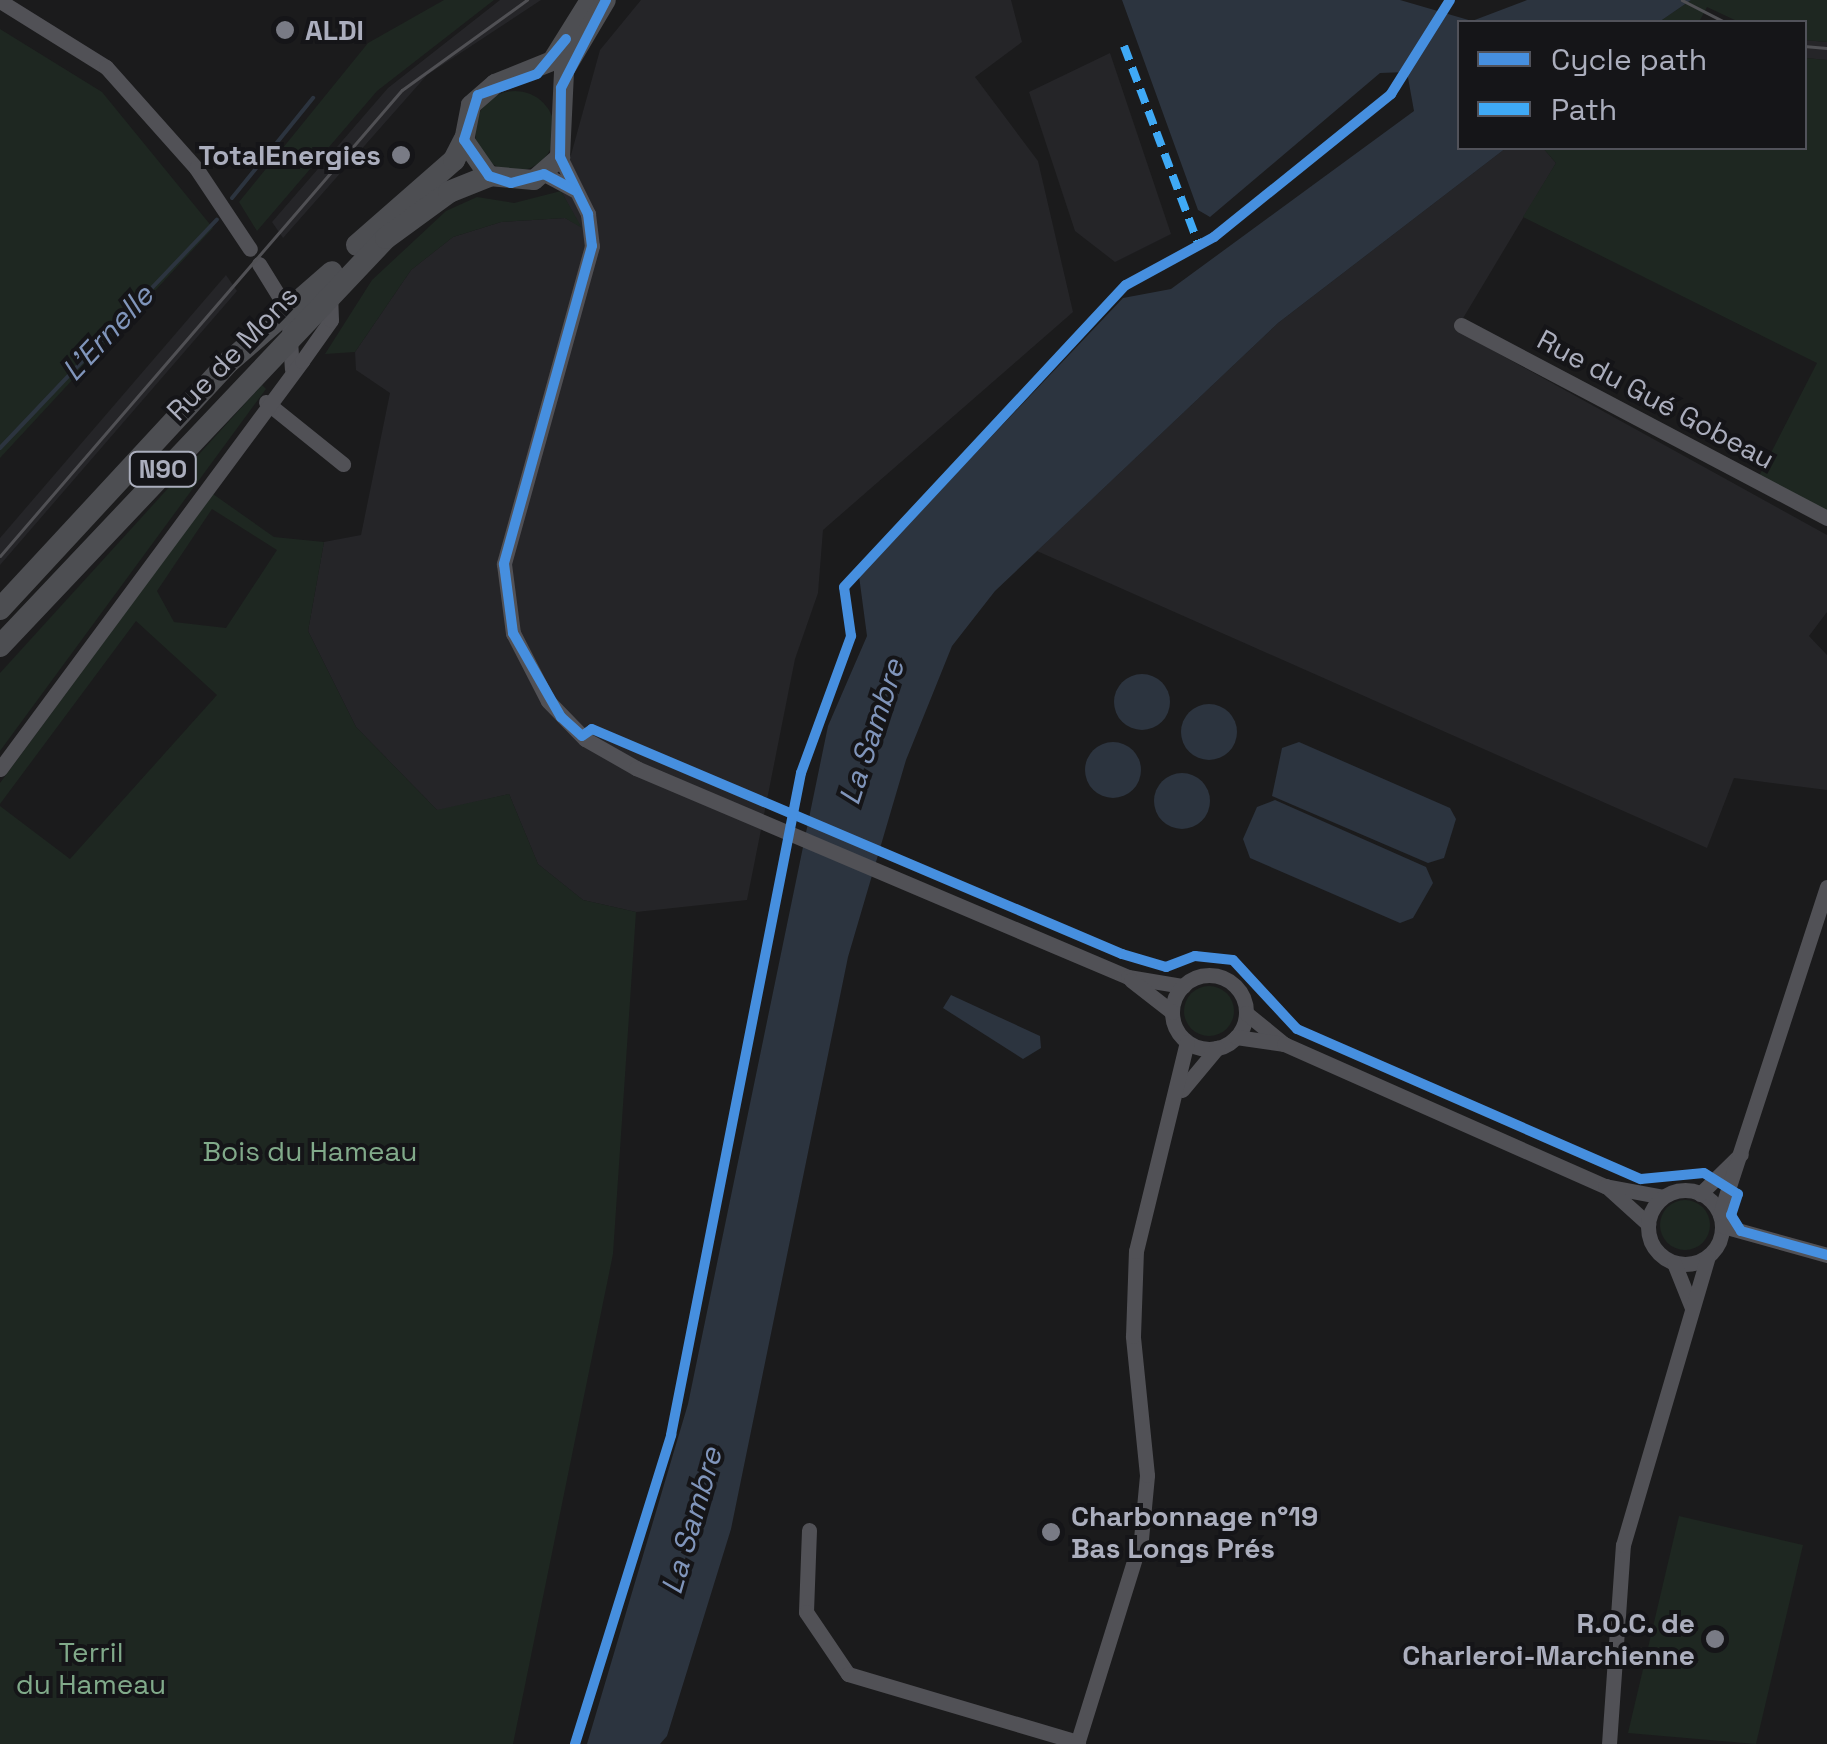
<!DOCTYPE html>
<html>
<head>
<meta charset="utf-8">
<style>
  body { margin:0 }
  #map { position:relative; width:1827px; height:1744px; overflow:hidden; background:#1b1b1c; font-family:"Space Grotesk",sans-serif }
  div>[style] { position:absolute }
  .built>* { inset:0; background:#252528 }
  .green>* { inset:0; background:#1e2721 }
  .round { border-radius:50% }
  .water>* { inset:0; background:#2c343f }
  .stream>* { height:4px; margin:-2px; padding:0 2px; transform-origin:2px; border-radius:2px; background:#2c343f }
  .minor>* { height:15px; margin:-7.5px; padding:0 7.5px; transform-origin:7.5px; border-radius:7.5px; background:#515156 }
  .minor>.ring { margin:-7.5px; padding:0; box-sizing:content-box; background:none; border:15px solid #515156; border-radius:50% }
  .major>* { height:20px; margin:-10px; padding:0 10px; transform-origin:10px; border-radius:10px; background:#4d4e52 }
  .highway>* { height:22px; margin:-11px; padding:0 11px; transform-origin:11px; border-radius:11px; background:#4d4e52 }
  .tram>* { height:2.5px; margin:-1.25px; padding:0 1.25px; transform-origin:1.25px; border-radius:1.25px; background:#505054 }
  .quiet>* { height:8px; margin-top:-4px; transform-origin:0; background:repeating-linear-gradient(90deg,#3fa9f5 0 15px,transparent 0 23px) }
  .cycleway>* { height:10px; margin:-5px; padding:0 5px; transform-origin:5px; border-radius:5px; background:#468fdf }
  .dots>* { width:28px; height:28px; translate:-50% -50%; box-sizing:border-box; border:5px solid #151518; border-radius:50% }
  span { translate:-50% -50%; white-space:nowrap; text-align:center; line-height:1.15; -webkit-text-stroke:8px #151518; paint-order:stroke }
  .shield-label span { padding:2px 8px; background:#151518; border:2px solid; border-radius:8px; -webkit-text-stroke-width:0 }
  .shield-label { font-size:25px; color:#abaebd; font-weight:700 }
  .poi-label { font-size:28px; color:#abaebd; font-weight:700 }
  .left { translate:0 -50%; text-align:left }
  .right { translate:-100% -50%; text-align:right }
  .street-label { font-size:28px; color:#abaebd }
  .park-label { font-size:28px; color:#81aa8a }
  .water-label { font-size:30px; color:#8095bb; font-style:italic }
  .legend { position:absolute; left:1457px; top:20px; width:350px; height:130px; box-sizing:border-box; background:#151518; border:2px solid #51525a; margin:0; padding:12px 18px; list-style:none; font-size:30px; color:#abaebd }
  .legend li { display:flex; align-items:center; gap:20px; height:50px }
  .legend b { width:50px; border:2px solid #51525a }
</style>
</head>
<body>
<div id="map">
  <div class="built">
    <i style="clip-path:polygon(500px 0,541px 0,427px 75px,283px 238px,272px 222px,388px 88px)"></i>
    <i style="clip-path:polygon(641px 0,1011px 0,1022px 42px,975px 77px,1038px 161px,1073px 312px,823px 530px,818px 593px,795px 659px,747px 900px,636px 912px,583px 900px,538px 864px,509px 794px,438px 811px,356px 727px,308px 631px,324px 542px,361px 535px,390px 393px,356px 370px,355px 352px,411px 270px,453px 237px,501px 222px,565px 218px,580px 226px,561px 191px,600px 50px)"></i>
    <i style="clip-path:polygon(1805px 40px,1827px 42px,1827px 60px,1805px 58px)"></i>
    <i style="clip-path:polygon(1110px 53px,1171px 234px,1115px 262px,1075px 231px,1029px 92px)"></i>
    <i style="clip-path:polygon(1506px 148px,1543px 148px,1556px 163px,1456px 330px,1827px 535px,1827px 612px,1809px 636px,1827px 655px,1827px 790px,1734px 778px,1707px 848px,1037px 551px,1278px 323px)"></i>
    <i style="clip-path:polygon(226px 275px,237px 291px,0 565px,0 538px)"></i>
  </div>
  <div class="green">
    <i style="clip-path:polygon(444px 0,494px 0,377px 91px,257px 231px,239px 202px,368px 43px)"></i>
    <i style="clip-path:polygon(1691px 0,1827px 0,1827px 42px,1805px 40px,1804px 22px,1739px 22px,1707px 7px,1699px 22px,1659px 22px)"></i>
    <i style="clip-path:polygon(0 29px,102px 92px,213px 228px,0 458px)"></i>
    <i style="clip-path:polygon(1805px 58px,1827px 60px,1827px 518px,1757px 480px,1817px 363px,1523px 217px,1556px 163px,1543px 148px,1804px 148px)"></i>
    <i class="round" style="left:475px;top:91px;width:80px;height:80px"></i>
    <i style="clip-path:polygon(561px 191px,582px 228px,565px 218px,501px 222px,453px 237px,411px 270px,355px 352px,325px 354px,372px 280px,446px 211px,477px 197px,514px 203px)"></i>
    <i style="clip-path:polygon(262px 385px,266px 389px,0 751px,0 673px)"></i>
    <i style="clip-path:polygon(evenodd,213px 494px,274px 537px,324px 542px,308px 631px,356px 727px,437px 810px,509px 794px,538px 864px,583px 900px,636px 912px,613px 1254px,513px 1744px,0 1744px,0 806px,70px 859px,217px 695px,136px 621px,0 804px,0 783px,213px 494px,212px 509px,277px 550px,226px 628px,174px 622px,157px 591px,212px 509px)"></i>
    <i class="round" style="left:1184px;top:986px;width:50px;height:50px"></i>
    <i class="round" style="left:1660px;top:1200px;width:50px;height:50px"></i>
    <i style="clip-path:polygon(1679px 1516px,1803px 1545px,1756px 1744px,1628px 1733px)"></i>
  </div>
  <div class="water">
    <i style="clip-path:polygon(1122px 0,1400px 0,1472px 21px,1527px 0,1691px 0,1659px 22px,1460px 22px,1460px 148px,1506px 148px,1278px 323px,995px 591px,952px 646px,906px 760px,848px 957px,731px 1529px,667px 1736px,660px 1744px,587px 1744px,688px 1404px,828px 726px,867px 636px,859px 576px,1123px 298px,1171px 289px,1414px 111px,1407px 72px,1380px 73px,1210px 217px,1198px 210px)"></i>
    <i class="round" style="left:1114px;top:674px;width:56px;height:56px"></i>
    <i class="round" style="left:1181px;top:704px;width:56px;height:56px"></i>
    <i class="round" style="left:1085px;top:742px;width:56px;height:56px"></i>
    <i style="clip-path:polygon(1299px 742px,1450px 808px,1456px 819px,1444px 858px,1428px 863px,1272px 796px,1282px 748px)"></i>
    <i class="round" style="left:1154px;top:773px;width:56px;height:56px"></i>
    <i style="clip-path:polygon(1275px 800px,1426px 867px,1433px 883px,1413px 918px,1400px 923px,1250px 858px,1243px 839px,1257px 807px)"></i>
    <i style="clip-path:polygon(951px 995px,1040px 1036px,1041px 1048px,1023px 1059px,943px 1008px)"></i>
  </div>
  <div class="stream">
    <i style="left:232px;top:198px;width:129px;rotate:-51deg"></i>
    <i style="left:0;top:448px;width:315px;rotate:-46.5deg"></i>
  </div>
  <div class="minor">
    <i style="left:0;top:1px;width:125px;rotate:31.9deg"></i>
    <i style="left:106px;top:67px;width:135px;rotate:48.3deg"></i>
    <i style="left:196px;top:168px;width:97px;rotate:56.3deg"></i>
    <i style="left:560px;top:157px;width:64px;rotate:63.8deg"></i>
    <i style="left:588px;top:214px;width:32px;rotate:83deg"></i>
    <i style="left:592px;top:246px;width:330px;rotate:105.5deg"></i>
    <i style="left:504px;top:564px;width:70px;rotate:82.6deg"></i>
    <i style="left:513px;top:633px;width:76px;rotate:62.8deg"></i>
    <i style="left:548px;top:701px;width:53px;rotate:45.8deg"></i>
    <i style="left:585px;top:739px;width:59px;rotate:29.6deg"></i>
    <i style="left:636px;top:768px;width:535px;rotate:23.02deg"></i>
    <i style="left:1128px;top:977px;width:56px;rotate:9.3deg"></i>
    <i style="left:544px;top:174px;width:34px;rotate:28deg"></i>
    <i style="left:259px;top:264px;width:55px;rotate:58.3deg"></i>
    <i style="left:288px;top:311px;width:58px;rotate:86.1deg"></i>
    <i style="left:1461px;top:325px;width:414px;rotate:27.8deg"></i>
    <i style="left:266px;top:402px;width:99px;rotate:38.8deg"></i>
    <i style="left:0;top:769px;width:508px;rotate:-53.49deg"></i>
    <i style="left:302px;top:361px;width:50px;rotate:-54.7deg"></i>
    <i style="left:331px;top:320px;width:25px;rotate:-92deg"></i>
    <i class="ring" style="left:1172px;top:975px;width:59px;height:59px"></i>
    <i style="left:1131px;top:980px;width:52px;rotate:38deg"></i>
    <i style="left:1246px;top:1013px;width:49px;rotate:39.2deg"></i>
    <i style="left:1236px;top:1037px;width:49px;rotate:8.3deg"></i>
    <i style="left:1284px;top:1044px;width:351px;rotate:23.9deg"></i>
    <i style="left:1605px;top:1186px;width:59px;rotate:10.7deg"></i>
    <i style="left:1182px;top:1090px;width:55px;rotate:-50.2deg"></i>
    <i style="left:1606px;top:1186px;width:57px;rotate:42.1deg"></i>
    <i class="ring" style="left:1648px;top:1190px;width:59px;height:59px"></i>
    <i style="left:1700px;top:1194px;width:57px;rotate:-44.3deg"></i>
    <i style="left:1720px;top:1214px;width:344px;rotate:-71.9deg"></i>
    <i style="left:1723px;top:1226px;width:108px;rotate:15.6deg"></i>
    <i style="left:1674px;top:1263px;width:48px;rotate:68.2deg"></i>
    <i style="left:809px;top:1530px;width:82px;rotate:92.1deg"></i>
    <i style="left:806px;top:1612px;width:75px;rotate:55.9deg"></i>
    <i style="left:848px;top:1674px;width:240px;rotate:16.5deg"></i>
    <i style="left:1077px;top:1744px;width:215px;rotate:-72.7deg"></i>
    <i style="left:1141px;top:1539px;width:64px;rotate:-84.6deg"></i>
    <i style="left:1147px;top:1475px;width:140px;rotate:-95.8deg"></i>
    <i style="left:1133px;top:1336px;width:85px;rotate:-88deg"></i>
    <i style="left:1136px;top:1251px;width:215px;rotate:-76.3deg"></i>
    <i style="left:1609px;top:1744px;width:199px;rotate:-86deg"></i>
    <i style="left:1623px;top:1545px;width:300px;rotate:-73.6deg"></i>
  </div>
  <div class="major">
    <i style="left:590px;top:0;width:72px;rotate:121.9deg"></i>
    <i style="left:552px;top:61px;width:61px;rotate:158deg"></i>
    <i style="left:495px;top:84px;width:32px;rotate:139deg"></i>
    <i style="left:471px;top:105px;width:36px;rotate:101deg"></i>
    <i style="left:464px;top:140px;width:44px;rotate:55.2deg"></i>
    <i style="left:489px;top:176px;width:45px;rotate:5.1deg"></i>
    <i style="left:534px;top:180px;width:35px;rotate:-41deg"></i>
    <i style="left:560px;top:157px;width:86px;rotate:-87.3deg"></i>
    <i style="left:564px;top:71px;width:82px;rotate:-59.4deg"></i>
  </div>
  <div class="highway">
    <i style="left:357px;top:245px;width:129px;rotate:-41.2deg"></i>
    <i style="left:454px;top:160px;width:22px;rotate:-63deg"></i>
    <i style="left:0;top:609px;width:338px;rotate:-47.2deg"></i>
    <i style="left:230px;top:361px;width:135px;rotate:-41.1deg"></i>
    <i style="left:0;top:646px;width:562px;rotate:-46.59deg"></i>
    <i style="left:386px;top:238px;width:78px;rotate:-36.1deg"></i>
    <i style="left:449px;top:192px;width:43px;rotate:-21.8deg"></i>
  </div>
  <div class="tram">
    <i style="left:1682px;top:0;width:48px;rotate:27.1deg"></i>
    <i style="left:1804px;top:46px;width:23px;rotate:5deg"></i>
    <i style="left:0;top:556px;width:615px;rotate:-49.22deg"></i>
    <i style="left:402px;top:90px;width:154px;rotate:-35.8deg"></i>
  </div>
  <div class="quiet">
    <i style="left:1124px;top:46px;width:214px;rotate:69.4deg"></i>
  </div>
  <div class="cycleway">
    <i style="left:606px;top:0;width:99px;rotate:117.1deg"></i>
    <i style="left:561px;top:88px;width:69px;rotate:90.8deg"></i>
    <i style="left:560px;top:157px;width:64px;rotate:63.8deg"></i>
    <i style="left:588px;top:214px;width:32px;rotate:83deg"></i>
    <i style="left:592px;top:246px;width:330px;rotate:105.5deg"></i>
    <i style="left:504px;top:564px;width:70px;rotate:82.6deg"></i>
    <i style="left:513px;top:633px;width:97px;rotate:60.3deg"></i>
    <i style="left:561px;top:717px;width:28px;rotate:42deg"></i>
    <i style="left:582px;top:736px;width:12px;rotate:-35deg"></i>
    <i style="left:592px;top:729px;width:576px;rotate:23deg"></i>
    <i style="left:1122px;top:954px;width:46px;rotate:16.5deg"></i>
    <i style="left:1166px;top:967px;width:31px;rotate:-21deg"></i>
    <i style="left:1195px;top:956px;width:38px;rotate:6deg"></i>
    <i style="left:1233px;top:960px;width:94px;rotate:47.2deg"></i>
    <i style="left:1297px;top:1029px;width:375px;rotate:23.6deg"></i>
    <i style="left:1641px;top:1179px;width:63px;rotate:-5.4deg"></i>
    <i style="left:1704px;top:1173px;width:40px;rotate:32deg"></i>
    <i style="left:1738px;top:1194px;width:22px;rotate:108deg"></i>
    <i style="left:1731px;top:1215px;width:19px;rotate:58deg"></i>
    <i style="left:1741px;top:1231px;width:89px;rotate:15.6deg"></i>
    <i style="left:566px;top:39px;width:45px;rotate:129.6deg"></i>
    <i style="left:537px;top:74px;width:63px;rotate:160.4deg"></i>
    <i style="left:478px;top:95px;width:47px;rotate:107.3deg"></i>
    <i style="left:464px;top:140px;width:44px;rotate:55.2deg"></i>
    <i style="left:489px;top:176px;width:23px;rotate:18deg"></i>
    <i style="left:511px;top:183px;width:34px;rotate:-15deg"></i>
    <i style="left:544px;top:174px;width:34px;rotate:28deg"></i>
    <i style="left:575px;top:1744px;width:324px;rotate:-72.7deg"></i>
    <i style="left:671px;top:1435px;width:675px;rotate:-78.89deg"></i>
    <i style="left:801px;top:773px;width:146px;rotate:-69.9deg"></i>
    <i style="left:851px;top:636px;width:49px;rotate:-98.1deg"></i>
    <i style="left:844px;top:587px;width:413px;rotate:-47deg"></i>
    <i style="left:1126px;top:285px;width:100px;rotate:-28.6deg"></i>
    <i style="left:1214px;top:237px;width:228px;rotate:-38.9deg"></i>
    <i style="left:1391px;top:94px;width:111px;rotate:-57.9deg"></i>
  </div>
  <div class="dots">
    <i style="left:285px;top:30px;background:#797b85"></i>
    <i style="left:401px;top:155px;background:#797b85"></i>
    <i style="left:1051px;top:1532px;background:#797b85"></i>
    <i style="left:1715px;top:1639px;background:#797b85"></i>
  </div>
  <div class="shield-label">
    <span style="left:163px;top:469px">N90</span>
  </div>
  <div class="poi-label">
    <span class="left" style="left:305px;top:30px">ALDI</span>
    <span class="right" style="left:381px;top:155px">TotalEnergies</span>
    <span class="left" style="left:1071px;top:1532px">Charbonnage n°19<br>Bas Longs Prés</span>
    <span class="right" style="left:1695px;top:1639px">R.O.C. de<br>Charleroi-Marchienne</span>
  </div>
  <div class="street-label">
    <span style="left:232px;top:353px;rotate:-46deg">Rue de Mons</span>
    <span style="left:1656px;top:399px;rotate:28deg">Rue du Gué Gobeau</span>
  </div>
  <div class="park-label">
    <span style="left:310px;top:1151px">Bois du Hameau</span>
    <span style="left:91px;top:1668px">Terril<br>du Hameau</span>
  </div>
  <div class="water-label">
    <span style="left:108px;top:333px;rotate:-47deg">L'Ernelle</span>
    <span style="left:872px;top:732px;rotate:-72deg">La Sambre</span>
    <span style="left:692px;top:1521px;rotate:-74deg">La Sambre</span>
  </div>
  <ul class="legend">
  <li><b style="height:12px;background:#468fdf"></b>Cycle path</li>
  <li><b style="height:12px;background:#3fa9f5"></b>Path</li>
  </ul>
</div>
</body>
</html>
